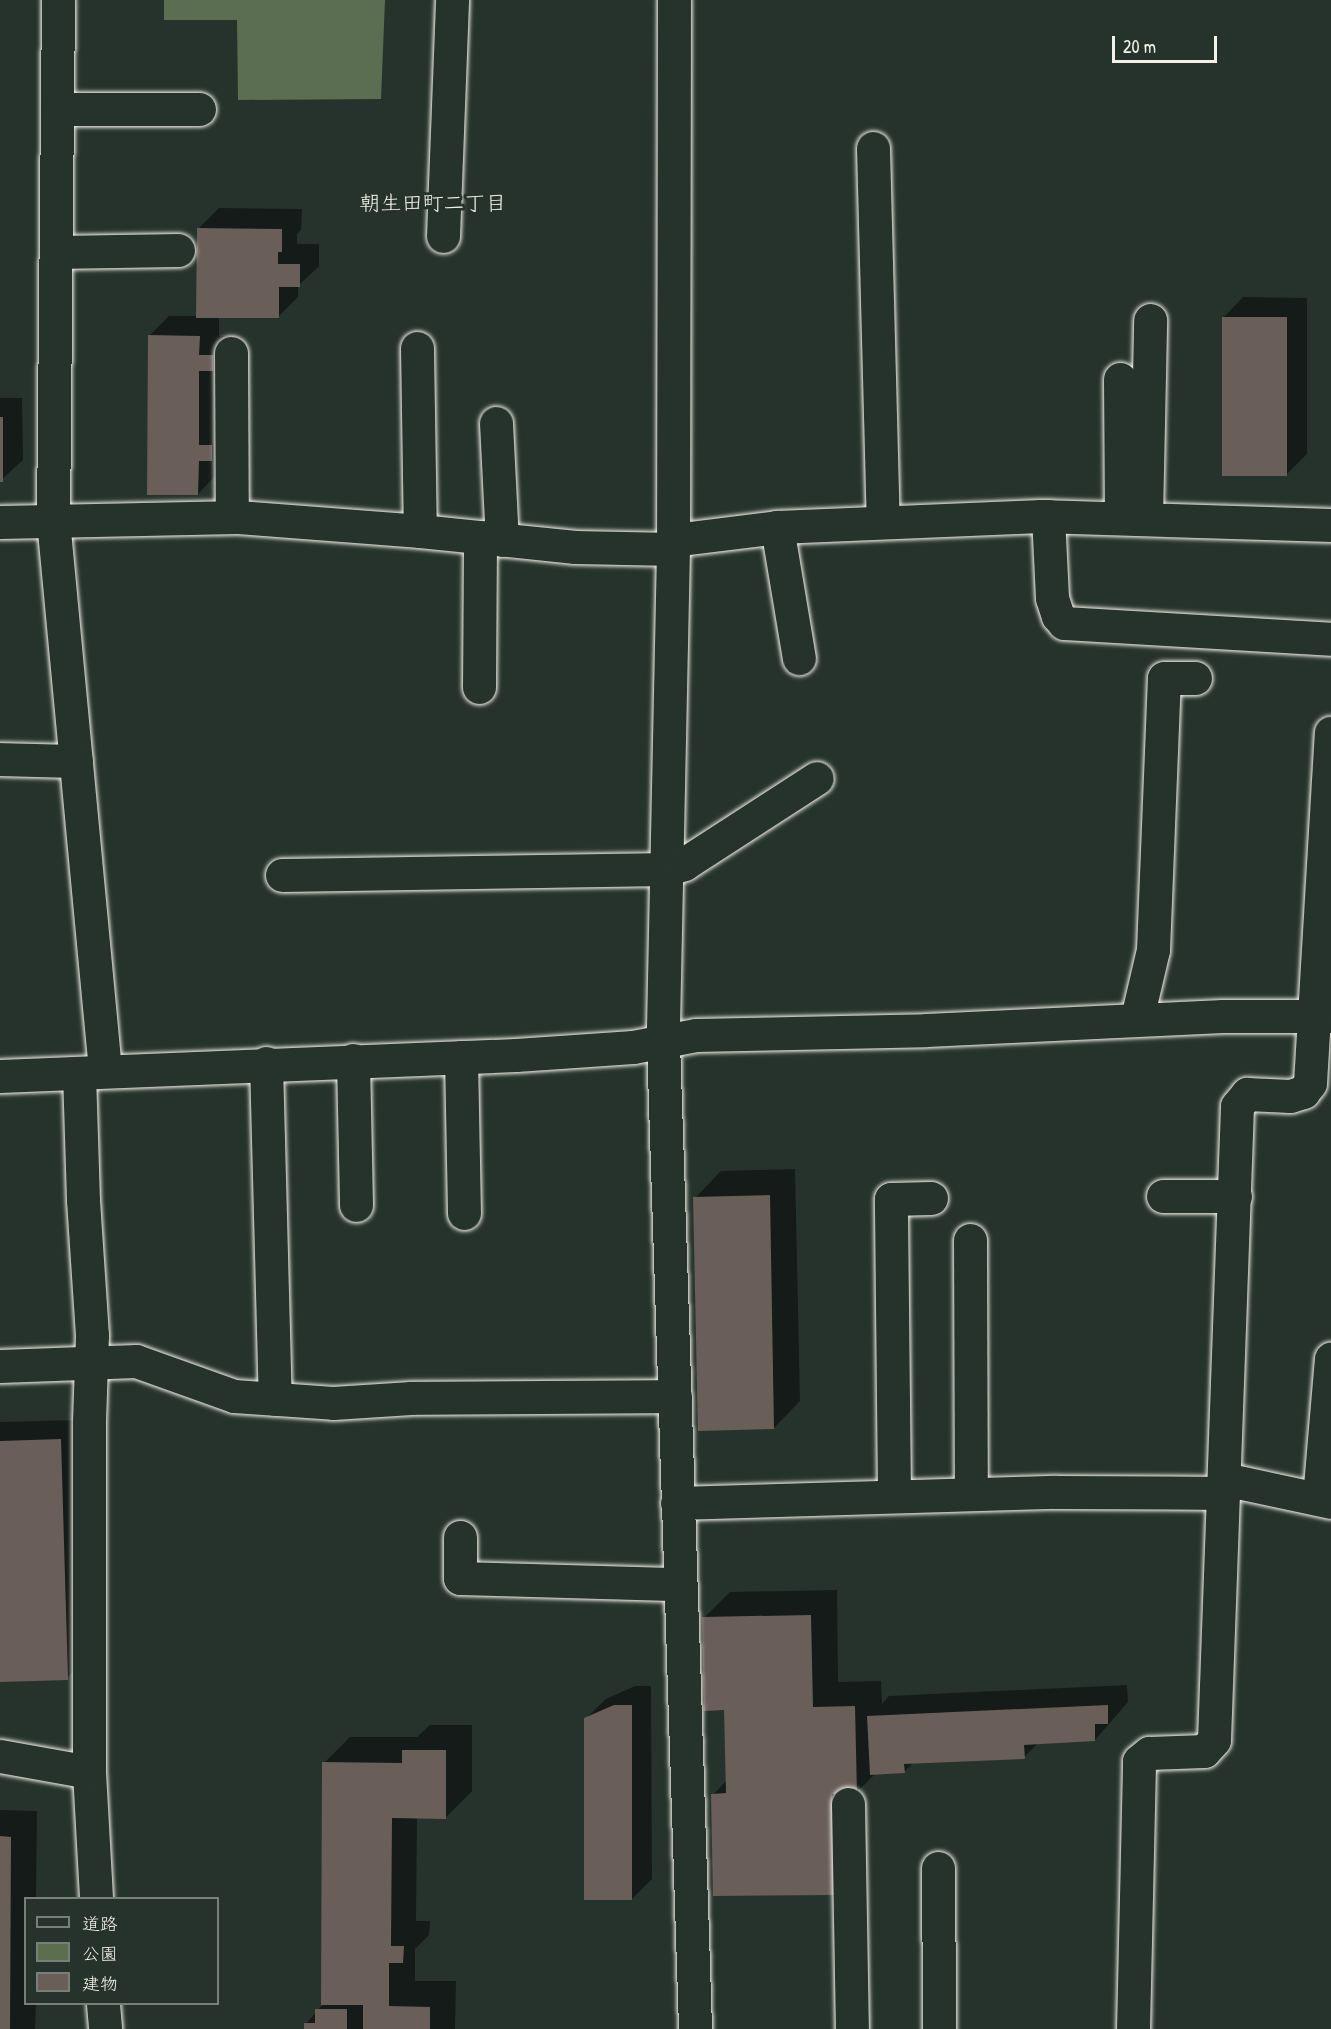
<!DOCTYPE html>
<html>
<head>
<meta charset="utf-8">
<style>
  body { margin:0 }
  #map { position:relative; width:1331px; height:2029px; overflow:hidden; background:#26332d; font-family:"Patrick Hand","Klee One",sans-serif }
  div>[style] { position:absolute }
  .green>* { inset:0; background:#5b6e51 }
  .shadow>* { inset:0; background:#0007 }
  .building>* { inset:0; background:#6a5e58 }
  .roads { filter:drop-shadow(0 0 2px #f4f1e8) drop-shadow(0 0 2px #f4f1e8) }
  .minor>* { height:33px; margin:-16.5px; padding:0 16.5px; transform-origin:16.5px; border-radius:16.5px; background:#26332d }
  span { translate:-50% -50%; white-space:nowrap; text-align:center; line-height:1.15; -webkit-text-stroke:6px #26332d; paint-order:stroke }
  .neighbourhood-label { font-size:21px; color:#f4f1e8 }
  .legend { position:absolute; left:24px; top:1897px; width:195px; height:108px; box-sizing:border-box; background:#26332d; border:2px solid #787f78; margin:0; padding:8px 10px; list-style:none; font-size:18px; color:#f4f1e8 }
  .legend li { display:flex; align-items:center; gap:12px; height:30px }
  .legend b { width:30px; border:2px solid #787f78 }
  .scale { position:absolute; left:1112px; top:36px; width:105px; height:27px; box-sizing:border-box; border:3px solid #f4f1e8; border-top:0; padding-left:8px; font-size:18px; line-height:21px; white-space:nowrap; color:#f4f1e8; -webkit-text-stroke:4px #26332d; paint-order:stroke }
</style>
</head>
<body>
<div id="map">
  <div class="green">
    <i style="clip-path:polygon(164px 0,385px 0,381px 99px,238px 100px,237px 20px,164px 20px)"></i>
  </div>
  <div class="shadow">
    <i style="clip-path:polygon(219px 208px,302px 209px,301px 230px,297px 234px,297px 244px,319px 244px,319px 266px,298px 286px,298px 297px,278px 317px,219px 317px,219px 336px,232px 336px,232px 349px,218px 473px,198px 494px,149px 336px,169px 316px,198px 316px,198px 229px)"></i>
    <i style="clip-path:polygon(1243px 297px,1307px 298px,1307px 454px,1287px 474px,1223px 318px)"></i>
    <i style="clip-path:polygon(0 398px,22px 398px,23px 460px,0 481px)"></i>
    <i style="clip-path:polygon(795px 1169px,800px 1401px,774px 1428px,695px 1198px,721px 1171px)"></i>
    <i style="clip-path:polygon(81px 1420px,87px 1658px,67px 1678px,0 1680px,0 1422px)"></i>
    <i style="clip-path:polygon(837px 1590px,838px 1682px,881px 1681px,882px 1704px,889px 1696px,1127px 1685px,1128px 1702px,1095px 1740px,1039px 1742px,1024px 1757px,914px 1762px,904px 1772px,876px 1773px,858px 1791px,860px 1867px,713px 1795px,727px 1780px,726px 1709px,704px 1618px,730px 1592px)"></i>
    <i style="clip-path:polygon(635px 1686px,651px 1686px,652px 1879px,632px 1899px,585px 1719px,606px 1699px)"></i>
    <i style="clip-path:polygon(430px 1725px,472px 1725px,472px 1791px,446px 1817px,417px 1817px,416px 1921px,430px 1921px,429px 1935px,415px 1949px,415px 1981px,456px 1981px,455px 2029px,306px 2029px,306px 2024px,323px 2004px,324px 1763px,350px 1737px,417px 1737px)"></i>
    <i style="clip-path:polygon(0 1810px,37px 1811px,36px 1898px,26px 1898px,26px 2004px,36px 2004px,35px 2029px,0 2029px)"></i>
  </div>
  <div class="building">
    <i style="clip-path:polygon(197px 228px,282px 229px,282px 252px,278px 252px,278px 264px,300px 264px,300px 287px,279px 287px,279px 318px,196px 318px)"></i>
    <i style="clip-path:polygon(1222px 317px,1287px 317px,1287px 476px,1222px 476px)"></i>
    <i style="clip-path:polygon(148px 335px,200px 336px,199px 355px,213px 355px,213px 371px,199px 371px,199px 445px,212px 445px,212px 461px,199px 461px,198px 495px,147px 495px)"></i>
    <i style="clip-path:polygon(0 417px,3px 417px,3px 482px,0 482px)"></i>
    <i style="clip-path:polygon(770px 1195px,774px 1429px,698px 1431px,693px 1197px)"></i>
    <i style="clip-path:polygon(61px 1439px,68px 1680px,0 1682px,0 1441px)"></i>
    <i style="clip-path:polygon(811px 1615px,813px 1707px,855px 1706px,857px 1794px,832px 1794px,834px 1895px,713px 1896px,711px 1794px,726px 1793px,724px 1710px,704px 1711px,702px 1617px)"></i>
    <i style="clip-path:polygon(614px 1705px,632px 1705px,632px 1900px,584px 1900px,584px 1718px)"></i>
    <i style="clip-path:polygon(1108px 1705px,1108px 1724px,1095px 1724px,1095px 1741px,1024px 1745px,1025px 1759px,904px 1764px,905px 1773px,870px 1775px,867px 1716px)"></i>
    <i style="clip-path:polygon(402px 1750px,446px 1750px,446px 1819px,392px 1818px,391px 1946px,404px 1946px,403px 1963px,389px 1963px,389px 2006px,430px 2007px,430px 2029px,363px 2029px,363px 2005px,321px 2005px,322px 1762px,402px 1763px)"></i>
    <i style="clip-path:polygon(0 1836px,11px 1837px,10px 2029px,0 2029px)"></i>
    <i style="clip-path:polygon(315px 2009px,347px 2009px,347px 2029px,304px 2029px,304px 2023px,315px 2023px)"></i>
  </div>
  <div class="roads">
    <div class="minor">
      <i style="left:58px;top:0;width:520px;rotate:90.55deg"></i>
      <i style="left:53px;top:520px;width:552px;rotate:84.6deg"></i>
      <i style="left:674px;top:0;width:549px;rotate:90.1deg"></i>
      <i style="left:673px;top:549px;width:493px;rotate:91.2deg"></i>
      <i style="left:663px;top:1042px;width:988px;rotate:88.14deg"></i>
      <i style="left:57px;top:109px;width:142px"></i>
      <i style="left:873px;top:148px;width:374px;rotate:88.5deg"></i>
      <i style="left:443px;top:236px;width:236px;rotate:-87.8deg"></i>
      <i style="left:56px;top:252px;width:122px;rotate:-0.9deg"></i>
      <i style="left:417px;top:348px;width:183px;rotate:89.1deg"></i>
      <i style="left:231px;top:353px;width:164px;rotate:89.7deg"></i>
      <i style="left:1120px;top:379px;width:139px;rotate:89.6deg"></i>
      <i style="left:496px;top:423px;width:117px;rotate:87.1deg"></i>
      <i style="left:1048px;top:516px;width:82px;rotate:87.2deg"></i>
      <i style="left:1052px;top:598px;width:19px;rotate:72deg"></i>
      <i style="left:1058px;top:616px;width:9px;rotate:49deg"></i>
      <i style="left:1064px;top:623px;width:267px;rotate:3.4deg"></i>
      <i style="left:1146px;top:519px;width:199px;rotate:-88.8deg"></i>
      <i style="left:0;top:522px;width:238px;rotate:-1.2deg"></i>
      <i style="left:238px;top:517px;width:183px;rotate:4.4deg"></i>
      <i style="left:420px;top:531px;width:156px;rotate:5.9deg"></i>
      <i style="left:575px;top:547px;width:98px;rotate:1.2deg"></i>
      <i style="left:777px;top:527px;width:133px;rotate:80.5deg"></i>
      <i style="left:673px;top:540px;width:105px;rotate:-7.1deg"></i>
      <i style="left:777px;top:527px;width:264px;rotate:-2.4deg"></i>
      <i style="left:1041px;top:516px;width:290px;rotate:1.8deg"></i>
      <i style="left:479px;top:687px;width:150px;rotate:-89.6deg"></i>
      <i style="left:0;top:759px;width:76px;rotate:1.5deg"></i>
      <i style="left:282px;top:875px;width:386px;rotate:-0.9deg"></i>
      <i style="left:668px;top:869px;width:17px;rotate:-17deg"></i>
      <i style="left:684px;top:864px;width:158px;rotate:-32.9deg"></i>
      <i style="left:1137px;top:1018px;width:70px;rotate:-76.8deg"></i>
      <i style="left:1153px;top:950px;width:272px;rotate:-87.7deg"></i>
      <i style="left:1164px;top:678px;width:31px"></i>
      <i style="left:461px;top:1057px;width:156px;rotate:88.9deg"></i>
      <i style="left:353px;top:1060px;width:145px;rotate:88.8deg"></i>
      <i style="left:266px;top:1063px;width:336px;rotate:88.5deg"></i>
      <i style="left:79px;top:1073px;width:127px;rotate:88.2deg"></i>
      <i style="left:83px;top:1200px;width:135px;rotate:86.2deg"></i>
      <i style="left:92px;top:1335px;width:88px;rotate:92deg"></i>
      <i style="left:89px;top:1423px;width:349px;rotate:90deg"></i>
      <i style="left:89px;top:1772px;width:126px;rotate:86.8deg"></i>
      <i style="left:0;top:1076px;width:516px;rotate:-2.33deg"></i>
      <i style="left:516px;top:1055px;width:117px;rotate:-3.9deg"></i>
      <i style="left:633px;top:1047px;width:64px;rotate:-10.8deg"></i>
      <i style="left:696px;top:1035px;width:230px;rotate:-1.2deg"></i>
      <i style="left:926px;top:1030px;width:297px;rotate:-2.7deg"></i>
      <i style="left:1223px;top:1016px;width:108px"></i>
      <i style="left:1163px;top:1196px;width:72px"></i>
      <i style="left:970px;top:1240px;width:254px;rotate:89.8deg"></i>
      <i style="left:0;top:1366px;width:136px;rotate:-2.1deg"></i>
      <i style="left:136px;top:1361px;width:104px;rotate:19.7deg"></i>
      <i style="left:234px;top:1396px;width:99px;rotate:4deg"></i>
      <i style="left:333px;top:1403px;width:78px;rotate:-3.7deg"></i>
      <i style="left:411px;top:1398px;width:264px;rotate:-0.4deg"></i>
      <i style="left:1224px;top:1479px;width:109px;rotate:12.1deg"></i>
      <i style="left:894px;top:1496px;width:297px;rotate:-90.6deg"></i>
      <i style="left:891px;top:1199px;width:40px;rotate:-1.4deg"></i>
      <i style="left:1319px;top:1498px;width:140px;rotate:-85.1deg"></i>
      <i style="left:677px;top:1503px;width:379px;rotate:-1.7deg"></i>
      <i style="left:1056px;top:1492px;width:168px;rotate:0.3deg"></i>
      <i style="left:460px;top:1537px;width:41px;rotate:90deg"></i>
      <i style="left:460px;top:1578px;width:220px;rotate:1.6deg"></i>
      <i style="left:0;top:1756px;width:90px;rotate:10.2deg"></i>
      <i style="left:848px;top:1804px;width:225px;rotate:89deg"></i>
      <i style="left:938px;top:1868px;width:161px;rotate:89.6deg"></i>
      <i style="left:103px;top:2004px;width:25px;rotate:85deg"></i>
      <i style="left:1133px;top:2029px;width:268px;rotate:-88.7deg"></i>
      <i style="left:1139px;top:1761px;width:13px;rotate:-39deg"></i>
      <i style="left:1149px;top:1753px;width:55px;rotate:-2.1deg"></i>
      <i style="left:1204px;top:1751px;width:15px;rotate:-48deg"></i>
      <i style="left:1214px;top:1740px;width:634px;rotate:-87.92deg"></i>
      <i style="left:1237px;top:1106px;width:16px;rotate:-50deg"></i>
      <i style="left:1247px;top:1094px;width:43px;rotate:2.7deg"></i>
      <i style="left:1290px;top:1096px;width:14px;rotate:-17deg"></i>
      <i style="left:1303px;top:1092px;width:11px;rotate:-52deg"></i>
      <i style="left:1310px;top:1083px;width:351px;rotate:-86.6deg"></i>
    </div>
  </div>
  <div class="neighbourhood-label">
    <span style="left:433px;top:203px">朝生田町二丁目</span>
  </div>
  <ul class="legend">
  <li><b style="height:8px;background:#26332d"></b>道路</li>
  <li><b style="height:16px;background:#5b6e51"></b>公園</li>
  <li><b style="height:16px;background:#6a5e58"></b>建物</li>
  </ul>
  <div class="scale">20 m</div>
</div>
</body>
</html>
